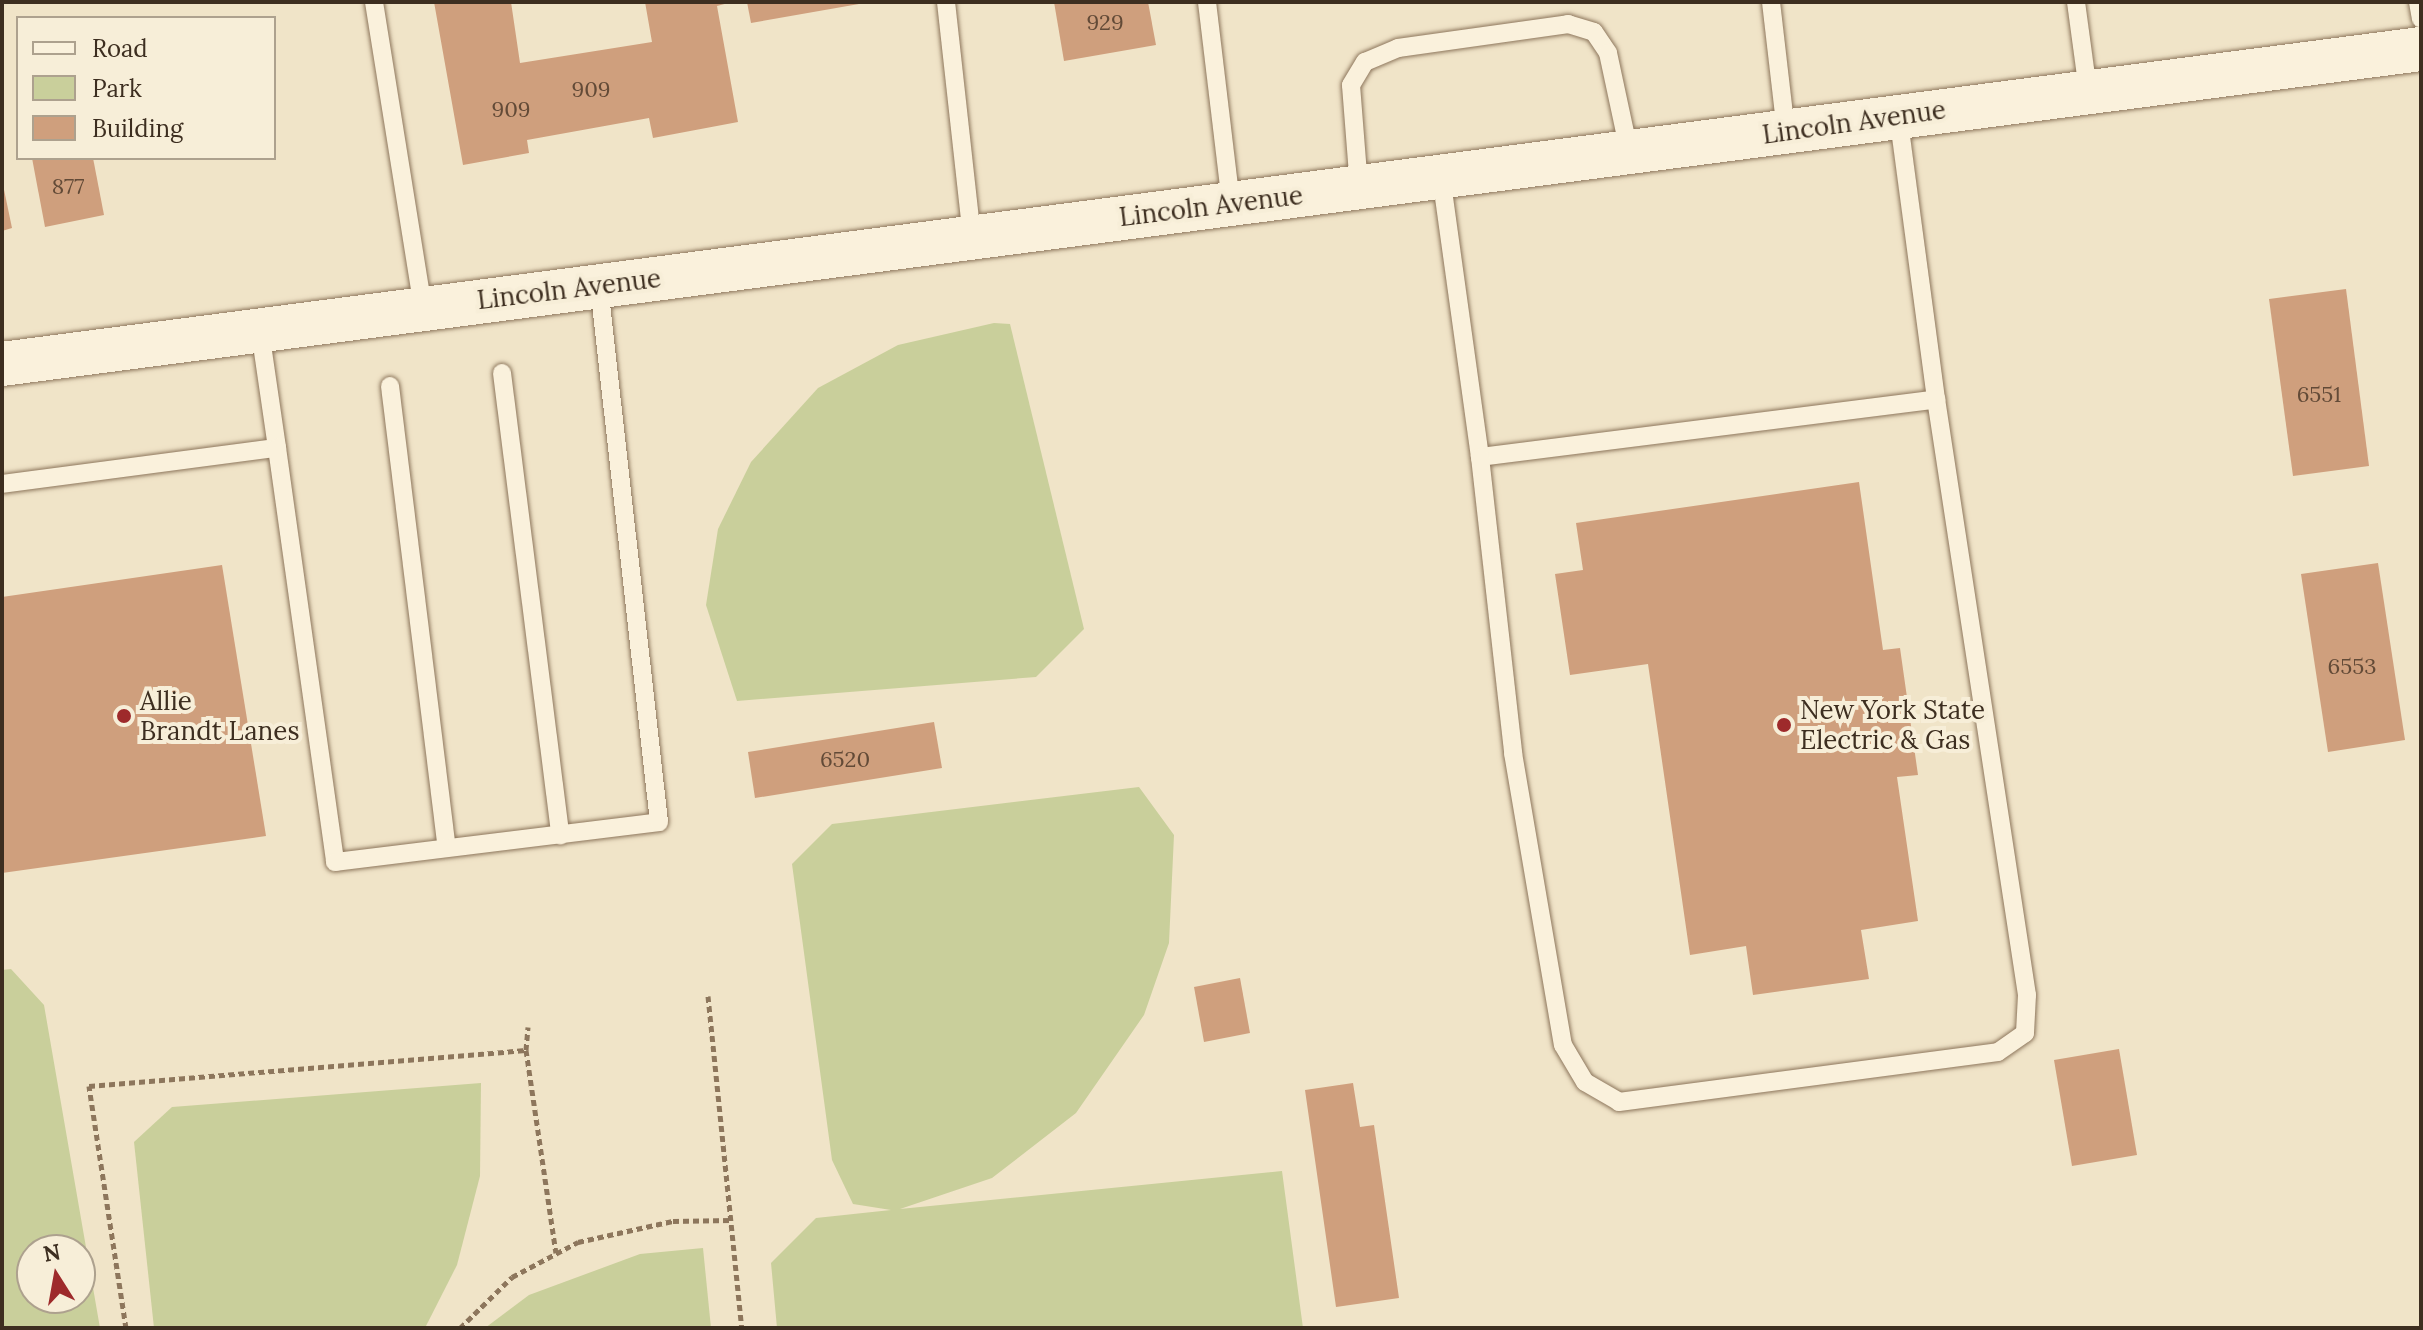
<!DOCTYPE html>
<html>
<head>
<meta charset="utf-8">
<style>
  body { margin:0 }
  #map { position:relative; width:2423px; height:1330px; overflow:hidden; background:#f0e4c8; font-family:Lora,serif }
  div>[style] { position:absolute }
  .green>* { inset:0; background:#c9cf9b }
  .building>* { inset:0; background:#cf9f7d }
  .path>* { height:5px; margin-top:-2.5px; transform-origin:0; background:repeating-linear-gradient(90deg,#8d765c 0 6px,transparent 0 10px) }
  .roads { filter:drop-shadow(0 0 2px #8d765c) drop-shadow(0 0 2px #8d765c) }
  .service>* { height:18px; margin:-9px; padding:0 9px; transform-origin:9px; border-radius:9px; background:#faf1dc }
  .tertiary>* { height:44px; margin:-22px; padding:0 22px; transform-origin:22px; border-radius:22px; background:#faf1dc }
  .dots>* { width:22px; height:22px; translate:-50% -50%; box-sizing:border-box; border:4px solid #f7eed8; border-radius:50% }
  span { translate:-50% -50%; white-space:nowrap; text-align:center; line-height:1.15; -webkit-text-stroke:8px #f7eed8; paint-order:stroke }
  .number-label { font-size:22px; color:#624a37 }
  .number-label span { -webkit-text-stroke-width:0 }
  .street-label { font-size:26px; color:#3d2e20 }
  .poi-label { font-size:26px; color:#3d2e20 }
  .left { translate:0 -50%; text-align:left }
  .frame { position:absolute; inset:0; border:4px solid #3d2e20; pointer-events:none }
  .legend { position:absolute; left:16px; top:16px; width:260px; height:144px; box-sizing:border-box; background:#f7eed8; border:2px solid #ada18e; margin:0; padding:10px 14px; list-style:none; font-size:24px; color:#3d2e20 }
  .legend li { display:flex; align-items:center; gap:16px; height:40px }
  .legend b { width:40px; border:2px solid #ada18e }
  .north { position:absolute; left:16px; top:1234px; width:80px; height:80px; box-sizing:border-box; background:#f7eed8; border:2px solid #ada18e; border-radius:50%; rotate:349deg; font-size:22px; font-weight:700; line-height:32px; text-align:center; color:#3d2e20 }
  .north::after { content:''; display:block; margin:auto; width:28px; height:36px; background:#9e2a2b; clip-path:polygon(50% 0,100% 100%,50% 72%,0 100%) }
</style>
</head>
<body>
<div id="map">
  <div class="green">
    <i style="clip-path:polygon(994px 323px,1010px 324px,1084px 629px,1036px 677px,737px 701px,706px 605px,718px 529px,751px 462px,818px 388px,898px 345px)"></i>
    <i style="clip-path:polygon(1139px 787px,1174px 835px,1169px 943px,1144px 1015px,1076px 1113px,992px 1178px,900px 1209px,1282px 1171px,1303px 1328px,777px 1328px,771px 1263px,816px 1218px,891px 1210px,853px 1204px,832px 1160px,792px 864px,832px 824px)"></i>
    <i style="clip-path:polygon(evenodd,11px 969px,44px 1005px,100px 1328px,2px 1328px,2px 970px,11px 969px,80px 1250px,80px 1298px,32px 1298px,32px 1250px,80px 1250px)"></i>
    <i style="clip-path:polygon(481px 1083px,480px 1176px,457px 1265px,425px 1328px,154px 1328px,134px 1142px,172px 1107px)"></i>
    <i style="clip-path:polygon(703px 1248px,711px 1328px,485px 1328px,529px 1295px,640px 1254px)"></i>
  </div>
  <div class="building">
    <i style="clip-path:polygon(434px 2px,511px 2px,520px 63px,652px 42px,645px 2px,732px 2px,717px 6px,738px 122px,653px 138px,649px 118px,527px 140px,529px 153px,463px 165px)"></i>
    <i style="clip-path:polygon(747px 2px,859px 2px,859px 4px,751px 23px)"></i>
    <i style="clip-path:polygon(1054px 2px,1148px 2px,1156px 45px,1064px 61px)"></i>
    <i style="clip-path:polygon(32px 158px,93px 158px,104px 215px,45px 227px)"></i>
    <i style="clip-path:polygon(2px 180px,12px 228px,2px 231px)"></i>
    <i style="clip-path:polygon(2346px 289px,2369px 466px,2293px 476px,2269px 299px)"></i>
    <i style="clip-path:polygon(1859px 482px,1883px 650px,1900px 648px,1918px 775px,1897px 777px,1918px 921px,1861px 930px,1869px 979px,1753px 995px,1746px 946px,1690px 955px,1648px 664px,1570px 675px,1555px 574px,1583px 570px,1576px 523px)"></i>
    <i style="clip-path:polygon(2378px 563px,2405px 740px,2328px 752px,2301px 574px)"></i>
    <i style="clip-path:polygon(222px 565px,266px 836px,2px 873px,2px 597px)"></i>
    <i style="clip-path:polygon(934px 722px,942px 768px,755px 798px,748px 752px)"></i>
    <i style="clip-path:polygon(1240px 978px,1250px 1033px,1204px 1042px,1194px 987px)"></i>
    <i style="clip-path:polygon(2119px 1049px,2137px 1155px,2072px 1166px,2054px 1060px)"></i>
    <i style="clip-path:polygon(1353px 1083px,1360px 1127px,1374px 1125px,1399px 1298px,1336px 1307px,1305px 1090px)"></i>
  </div>
  <div class="path">
    <i style="left:708px;top:996px;width:334px;rotate:84.2deg"></i>
    <i style="left:526px;top:1050px;width:205px;rotate:81.6deg"></i>
    <i style="left:126px;top:1328px;width:245px;rotate:-98.7deg"></i>
    <i style="left:89px;top:1086px;width:438px;rotate:-4.7deg"></i>
    <i style="left:526px;top:1050px;width:23px;rotate:-85deg"></i>
    <i style="left:460px;top:1328px;width:73px;rotate:-44.4deg"></i>
    <i style="left:512px;top:1277px;width:75px;rotate:-27.9deg"></i>
    <i style="left:578px;top:1242px;width:97px;rotate:-12.5deg"></i>
    <i style="left:673px;top:1221px;width:58px;rotate:-1deg"></i>
  </div>
  <div class="roads">
    <div class="service">
      <i style="left:374px;top:2px;width:310px;rotate:80.9deg"></i>
      <i style="left:946px;top:2px;width:235px;rotate:83.7deg"></i>
      <i style="left:1207px;top:2px;width:202px;rotate:83.2deg"></i>
      <i style="left:1771px;top:2px;width:130px;rotate:83.4deg"></i>
      <i style="left:2076px;top:2px;width:90px;rotate:82.3deg"></i>
      <i style="left:2418px;top:2px;width:17px;rotate:80deg"></i>
      <i style="left:1441px;top:176px;width:284px;rotate:82.1deg"></i>
      <i style="left:1480px;top:457px;width:460px;rotate:-7.2deg"></i>
      <i style="left:1936px;top:399px;width:286px;rotate:-97.6deg"></i>
      <i style="left:1359px;top:187px;width:102px;rotate:-94.5deg"></i>
      <i style="left:1351px;top:85px;width:27px;rotate:-59deg"></i>
      <i style="left:1365px;top:62px;width:36px;rotate:-23deg"></i>
      <i style="left:1398px;top:48px;width:172px;rotate:-8deg"></i>
      <i style="left:1568px;top:24px;width:27px;rotate:17deg"></i>
      <i style="left:1594px;top:32px;width:25px;rotate:56deg"></i>
      <i style="left:1608px;top:53px;width:100px;rotate:77.9deg"></i>
      <i style="left:260px;top:331px;width:118px;rotate:81.7deg"></i>
      <i style="left:502px;top:373px;width:466px;rotate:82.8deg"></i>
      <i style="left:390px;top:386px;width:465px;rotate:83deg"></i>
      <i style="left:1480px;top:457px;width:298px;rotate:83.6deg"></i>
      <i style="left:1513px;top:753px;width:296px;rotate:80.3deg"></i>
      <i style="left:1563px;top:1045px;width:43px;rotate:59.3deg"></i>
      <i style="left:1585px;top:1082px;width:39px;rotate:30deg"></i>
      <i style="left:1619px;top:1102px;width:382px;rotate:-7.5deg"></i>
      <i style="left:1998px;top:1052px;width:33px;rotate:-35deg"></i>
      <i style="left:2025px;top:1033px;width:38px;rotate:-87deg"></i>
      <i style="left:2027px;top:995px;width:603px;rotate:-98.68deg"></i>
      <i style="left:2px;top:484px;width:277px;rotate:-7.5deg"></i>
      <i style="left:277px;top:448px;width:418px;rotate:82deg"></i>
      <i style="left:335px;top:862px;width:326px;rotate:-7deg"></i>
      <i style="left:659px;top:822px;width:539px;rotate:-96.39deg"></i>
    </div>
    <div class="tertiary">
      <i style="left:2px;top:364px;width:2439px;rotate:-7.42deg"></i>
    </div>
  </div>
  <div class="dots">
    <i style="left:124px;top:716px;background:#9e2a2b"></i>
    <i style="left:1784px;top:725px;background:#9e2a2b"></i>
  </div>
  <div class="number-label">
    <span style="left:1105px;top:23px">929</span>
    <span style="left:591px;top:90px">909</span>
    <span style="left:511px;top:110px">909</span>
    <span style="left:68px;top:187px">877</span>
    <span style="left:2319px;top:395px">6551</span>
    <span style="left:2352px;top:667px">6553</span>
    <span style="left:845px;top:760px">6520</span>
  </div>
  <div class="street-label">
    <span style="left:1854px;top:122px;rotate:-8deg">Lincoln Avenue</span>
    <span style="left:1211px;top:206px;rotate:-7deg">Lincoln Avenue</span>
    <span style="left:569px;top:289px;rotate:-7deg">Lincoln Avenue</span>
  </div>
  <div class="poi-label">
    <span class="left" style="left:140px;top:716px">Allie<br>Brandt Lanes</span>
    <span class="left" style="left:1800px;top:725px">New York State<br>Electric &amp; Gas</span>
  </div>
  <div class="frame"></div>
  <ul class="legend">
  <li><b style="height:10px;background:#faf1dc"></b>Road</li>
  <li><b style="height:22px;background:#c9cf9b"></b>Park</li>
  <li><b style="height:22px;background:#cf9f7d"></b>Building</li>
  </ul>
  <div class="north">N</div>
</div>
</body>
</html>
